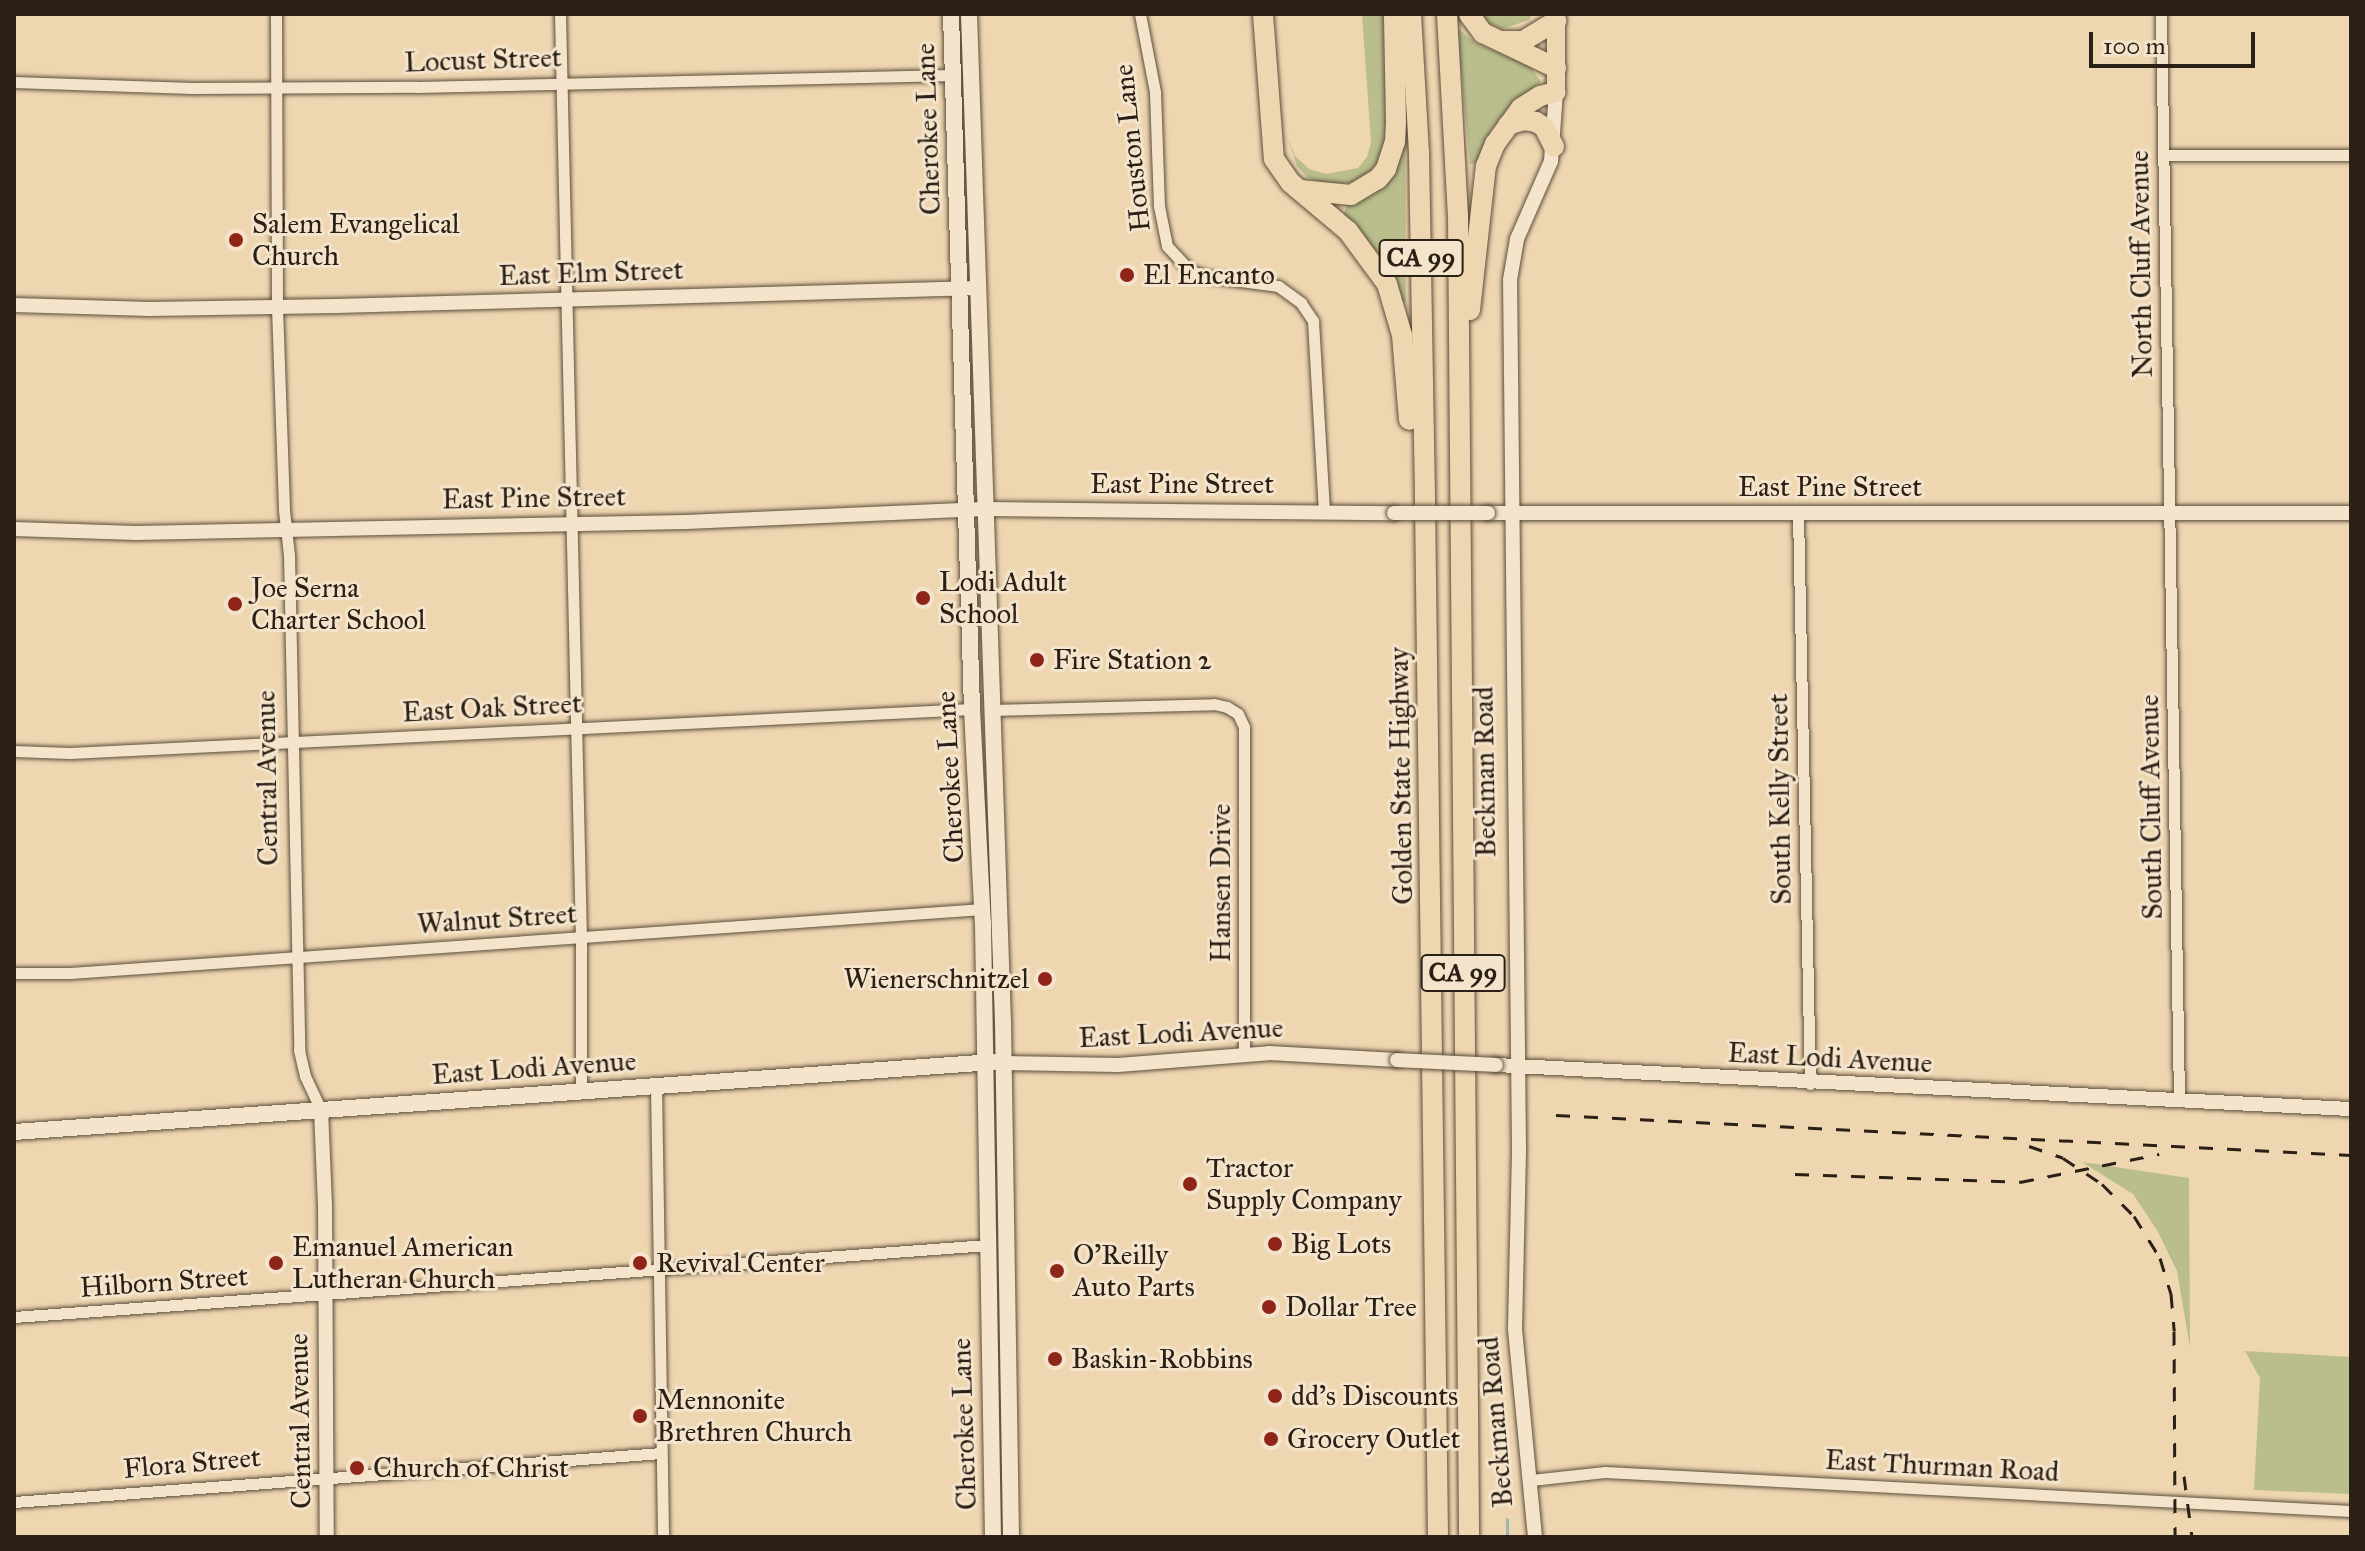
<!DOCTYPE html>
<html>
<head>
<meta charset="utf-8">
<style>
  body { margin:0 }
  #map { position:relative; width:2365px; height:1551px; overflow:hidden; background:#eed6b1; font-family:"IM FELL Great Primer",serif }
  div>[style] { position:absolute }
  .green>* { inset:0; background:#b9be8c }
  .stream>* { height:3px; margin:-1.5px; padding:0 1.5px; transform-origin:1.5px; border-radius:1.5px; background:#9ab8b1 }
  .roads { filter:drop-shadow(0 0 2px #5c4e3c) drop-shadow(0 0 2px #5c4e3c) }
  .minor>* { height:11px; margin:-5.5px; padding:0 5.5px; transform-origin:5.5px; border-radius:5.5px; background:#f4e4cc }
  .tertiary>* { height:14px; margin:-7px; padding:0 7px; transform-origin:7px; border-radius:7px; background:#f4e4cc }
  .secondary>* { height:16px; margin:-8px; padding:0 8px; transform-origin:8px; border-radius:8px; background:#f4e4cc }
  .primary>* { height:18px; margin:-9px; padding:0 9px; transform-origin:9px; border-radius:9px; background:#eed6b1 }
  .motorway>* { height:20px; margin:-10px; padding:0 10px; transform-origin:10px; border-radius:10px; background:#eed6b1 }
  .rail>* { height:3px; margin-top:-1.5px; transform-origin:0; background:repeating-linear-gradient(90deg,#2b2015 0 14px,transparent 0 28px) }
  .bridges { filter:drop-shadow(0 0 2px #5c4e3c) drop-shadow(0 0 2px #5c4e3c) }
  .tertiary-bridge>* { height:14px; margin:-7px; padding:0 7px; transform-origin:7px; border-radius:7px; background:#f4e4cc }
  .dots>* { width:22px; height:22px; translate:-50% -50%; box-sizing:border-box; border:4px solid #f4e4cc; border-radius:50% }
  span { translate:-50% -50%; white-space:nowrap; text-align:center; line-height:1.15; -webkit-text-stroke:6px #f4e4cc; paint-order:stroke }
  .shield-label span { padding:2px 6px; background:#f4e4cc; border:2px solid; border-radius:6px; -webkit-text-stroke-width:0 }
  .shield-label { font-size:26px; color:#2b2015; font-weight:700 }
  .street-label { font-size:28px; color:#2b2015 }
  .poi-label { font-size:28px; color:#2b2015 }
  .left { translate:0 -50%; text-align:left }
  .right { translate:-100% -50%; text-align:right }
  .frame { position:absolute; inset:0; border:16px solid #2b2015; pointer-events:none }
  .scale { position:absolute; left:2089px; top:32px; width:166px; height:36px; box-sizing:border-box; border:4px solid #2b2015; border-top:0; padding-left:10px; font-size:24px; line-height:28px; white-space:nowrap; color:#2b2015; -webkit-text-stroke:6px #f4e4cc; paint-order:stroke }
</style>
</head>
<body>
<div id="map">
  <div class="green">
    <i style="clip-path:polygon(1362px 14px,1384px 14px,1386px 133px,1382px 155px,1370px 172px,1354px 182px,1324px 184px,1308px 178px,1297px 166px,1287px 136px,1295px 156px,1309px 169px,1326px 174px,1358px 168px,1367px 157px,1371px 143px)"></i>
    <i style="clip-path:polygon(1480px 14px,1532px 14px,1529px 20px,1502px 29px,1484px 21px)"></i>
    <i style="clip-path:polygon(1457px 28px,1476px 43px,1530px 66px,1541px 82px,1513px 103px,1491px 130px,1478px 163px,1470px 164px)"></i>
    <i style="clip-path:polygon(1405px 123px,1406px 302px,1400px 302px,1343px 216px,1348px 203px,1360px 200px)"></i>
    <i style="clip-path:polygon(2082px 1162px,2189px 1178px,2190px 1347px,2177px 1271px,2157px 1230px,2133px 1194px)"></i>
    <i style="clip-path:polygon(2245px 1351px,2351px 1357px,2351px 1494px,2254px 1490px,2260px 1378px)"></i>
  </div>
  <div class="stream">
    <i style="left:1507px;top:1519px;width:18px;rotate:90deg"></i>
  </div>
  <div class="roads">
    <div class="minor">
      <i style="left:276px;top:14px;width:293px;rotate:89.8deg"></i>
      <i style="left:277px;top:307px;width:203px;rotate:88deg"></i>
      <i style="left:284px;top:510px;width:45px;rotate:83.7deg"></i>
      <i style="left:289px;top:555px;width:495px;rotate:88.8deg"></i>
      <i style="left:299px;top:1050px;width:27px;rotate:77deg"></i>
      <i style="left:305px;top:1076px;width:38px;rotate:65deg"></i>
      <i style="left:560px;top:14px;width:924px;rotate:88.7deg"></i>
      <i style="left:581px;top:938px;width:152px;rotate:90deg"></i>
      <i style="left:1140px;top:14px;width:79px;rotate:79.1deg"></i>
      <i style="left:1155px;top:92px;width:114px;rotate:88deg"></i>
      <i style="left:1159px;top:206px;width:41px;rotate:78.7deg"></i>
      <i style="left:1167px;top:246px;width:34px;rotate:47deg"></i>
      <i style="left:1190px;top:271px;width:22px;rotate:16deg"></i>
      <i style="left:1211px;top:277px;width:68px;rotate:7.7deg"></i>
      <i style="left:1278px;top:286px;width:29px;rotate:36deg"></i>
      <i style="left:1301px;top:303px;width:22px;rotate:56deg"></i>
      <i style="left:1313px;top:321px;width:192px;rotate:86.7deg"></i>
      <i style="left:2161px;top:14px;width:1087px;rotate:89.05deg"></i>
      <i style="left:14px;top:82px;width:178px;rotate:1.9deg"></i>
      <i style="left:192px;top:88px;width:225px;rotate:-0.3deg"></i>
      <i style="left:417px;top:87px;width:536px;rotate:-1.28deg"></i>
      <i style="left:2163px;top:155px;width:188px"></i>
      <i style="left:1798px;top:513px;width:571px;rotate:88.8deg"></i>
      <i style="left:992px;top:710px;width:222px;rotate:-1.5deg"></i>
      <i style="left:1214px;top:704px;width:13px;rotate:13deg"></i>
      <i style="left:1227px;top:707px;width:13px;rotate:32deg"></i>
      <i style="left:1238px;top:714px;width:14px;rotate:65deg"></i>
      <i style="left:1244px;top:727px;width:327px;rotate:90deg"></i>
      <i style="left:14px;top:751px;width:56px;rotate:2deg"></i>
      <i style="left:70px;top:753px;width:903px;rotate:-2.79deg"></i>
      <i style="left:14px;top:973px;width:56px"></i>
      <i style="left:70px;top:973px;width:915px;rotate:-4.01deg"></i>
      <i style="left:656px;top:1085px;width:452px;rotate:89.1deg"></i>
      <i style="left:14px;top:1317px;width:976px;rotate:-4.23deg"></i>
      <i style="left:1531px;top:1480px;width:74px;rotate:-6.2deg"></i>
      <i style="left:1605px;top:1472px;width:747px;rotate:2.99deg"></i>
      <i style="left:14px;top:1502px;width:649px;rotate:-4.33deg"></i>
    </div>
    <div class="tertiary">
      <i style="left:14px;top:305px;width:136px;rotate:1.7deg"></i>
      <i style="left:150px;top:309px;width:186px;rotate:-0.9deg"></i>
      <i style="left:336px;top:306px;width:642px;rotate:-1.61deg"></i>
      <i style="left:1488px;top:513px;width:863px"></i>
      <i style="left:14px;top:529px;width:122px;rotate:1.9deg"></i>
      <i style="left:136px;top:533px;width:550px;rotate:-1.15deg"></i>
      <i style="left:686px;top:522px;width:298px;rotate:-2.5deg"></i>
      <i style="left:984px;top:509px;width:410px;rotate:0.6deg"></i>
      <i style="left:1004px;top:1063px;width:114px;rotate:1deg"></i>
      <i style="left:1118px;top:1065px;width:151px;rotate:-4.5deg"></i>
      <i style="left:1269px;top:1053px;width:128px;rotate:3.1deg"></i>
      <i style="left:1496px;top:1065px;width:856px;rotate:2.95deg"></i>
      <i style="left:321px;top:1110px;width:95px;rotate:87.6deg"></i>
      <i style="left:325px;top:1205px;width:332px;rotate:89.7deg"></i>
      <i style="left:1535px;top:1537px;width:210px;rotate:-95.5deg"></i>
      <i style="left:1515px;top:1328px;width:179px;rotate:-88.7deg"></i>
      <i style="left:1519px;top:1149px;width:869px;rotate:-90.59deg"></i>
      <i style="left:1510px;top:280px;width:42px;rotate:-80.3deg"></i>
      <i style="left:1517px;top:239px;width:85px;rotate:-66.4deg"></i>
      <i style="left:1551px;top:161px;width:69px;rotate:-85.9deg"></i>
    </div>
    <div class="secondary">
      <i style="left:951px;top:14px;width:695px;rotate:88.27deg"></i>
      <i style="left:972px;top:709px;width:214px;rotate:87.1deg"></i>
      <i style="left:983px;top:923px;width:614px;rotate:89.07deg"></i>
      <i style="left:969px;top:14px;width:1009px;rotate:88.07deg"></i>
      <i style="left:1003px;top:1022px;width:515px;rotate:89.11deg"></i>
      <i style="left:14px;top:1132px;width:982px;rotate:-4.09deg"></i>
    </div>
    <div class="primary">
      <i style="left:1556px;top:92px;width:78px;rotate:-90deg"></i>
    </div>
    <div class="motorway">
      <i style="left:1263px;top:14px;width:145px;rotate:85.7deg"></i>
      <i style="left:1274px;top:159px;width:29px;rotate:55deg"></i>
      <i style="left:1291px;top:183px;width:75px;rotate:40.1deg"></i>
      <i style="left:1348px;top:231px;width:66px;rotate:53.7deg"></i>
      <i style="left:1387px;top:284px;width:53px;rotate:73.6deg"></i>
      <i style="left:1402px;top:335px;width:85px;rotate:85.3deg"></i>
      <i style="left:1411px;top:14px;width:139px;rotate:86.7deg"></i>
      <i style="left:1419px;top:153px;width:349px;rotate:89deg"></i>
      <i style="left:1425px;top:502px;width:1035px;rotate:89.28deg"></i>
      <i style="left:1447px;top:14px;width:201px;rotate:86.9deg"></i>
      <i style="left:1458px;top:215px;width:1322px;rotate:89.52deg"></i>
      <i style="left:1469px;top:14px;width:24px;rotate:54deg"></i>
      <i style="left:1483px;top:33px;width:81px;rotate:25.6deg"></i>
      <i style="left:1501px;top:41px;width:22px"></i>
      <i style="left:1523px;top:41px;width:39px;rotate:-31deg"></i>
      <i style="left:1508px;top:125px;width:17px;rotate:-17deg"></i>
      <i style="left:1524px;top:120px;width:12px;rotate:9deg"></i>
      <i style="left:1536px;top:122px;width:9px;rotate:32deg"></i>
      <i style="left:1544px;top:127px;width:22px;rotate:63deg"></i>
      <i style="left:1300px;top:190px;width:51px;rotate:5.6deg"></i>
      <i style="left:1351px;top:195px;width:31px;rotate:-31deg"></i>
      <i style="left:1378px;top:179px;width:13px;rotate:-51deg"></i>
      <i style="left:1386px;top:169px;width:28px;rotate:-72deg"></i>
      <i style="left:1395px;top:142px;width:21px;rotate:-87deg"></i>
      <i style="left:1396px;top:121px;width:107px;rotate:-91.1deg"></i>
      <i style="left:1470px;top:310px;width:145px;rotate:-83.7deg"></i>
      <i style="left:1486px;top:166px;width:24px;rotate:-68deg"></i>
      <i style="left:1495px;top:144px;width:44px;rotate:-54.2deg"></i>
      <i style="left:1521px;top:108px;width:22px;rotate:-32deg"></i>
      <i style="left:1540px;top:96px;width:16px;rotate:-14deg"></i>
    </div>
  </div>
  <div class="rail">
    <i style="left:1556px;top:1115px;width:796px;rotate:2.88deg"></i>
    <i style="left:2029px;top:1146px;width:36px;rotate:19deg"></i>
    <i style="left:2063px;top:1158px;width:47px;rotate:33.7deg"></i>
    <i style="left:2102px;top:1184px;width:45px;rotate:45deg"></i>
    <i style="left:2134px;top:1216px;width:49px;rotate:58.2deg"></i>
    <i style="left:2160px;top:1258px;width:38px;rotate:73deg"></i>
    <i style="left:2171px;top:1294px;width:37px;rotate:85deg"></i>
    <i style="left:2174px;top:1331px;width:206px;rotate:89.7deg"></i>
    <i style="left:1795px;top:1174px;width:225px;rotate:2deg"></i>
    <i style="left:2020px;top:1182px;width:142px;rotate:-11.4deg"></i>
    <i style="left:2184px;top:1476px;width:62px;rotate:82.5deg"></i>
  </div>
  <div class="bridges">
    <div class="tertiary-bridge">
      <i style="left:1394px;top:513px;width:94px"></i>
      <i style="left:1397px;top:1060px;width:99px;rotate:2.9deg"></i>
    </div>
  </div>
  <div class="dots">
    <i style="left:236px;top:240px;background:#8f2418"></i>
    <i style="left:1127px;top:275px;background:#8f2418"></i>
    <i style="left:923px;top:598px;background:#8f2418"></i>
    <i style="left:235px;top:604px;background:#8f2418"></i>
    <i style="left:1037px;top:660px;background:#8f2418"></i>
    <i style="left:1045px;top:979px;background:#8f2418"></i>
    <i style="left:1190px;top:1184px;background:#8f2418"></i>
    <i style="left:1275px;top:1244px;background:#8f2418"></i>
    <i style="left:276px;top:1263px;background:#8f2418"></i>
    <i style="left:640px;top:1263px;background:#8f2418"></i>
    <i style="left:1057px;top:1271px;background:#8f2418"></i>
    <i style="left:1269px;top:1307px;background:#8f2418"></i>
    <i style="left:1055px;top:1359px;background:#8f2418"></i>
    <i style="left:1275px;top:1396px;background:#8f2418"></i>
    <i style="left:640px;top:1416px;background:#8f2418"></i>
    <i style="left:1271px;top:1439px;background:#8f2418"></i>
    <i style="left:357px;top:1468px;background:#8f2418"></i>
  </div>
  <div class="shield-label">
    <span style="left:1421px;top:258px">CA 99</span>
    <span style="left:1463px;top:973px">CA 99</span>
  </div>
  <div class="street-label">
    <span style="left:483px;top:60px;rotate:-2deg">Locust Street</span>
    <span style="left:928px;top:129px;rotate:-92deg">Cherokee Lane</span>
    <span style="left:1132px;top:148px;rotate:-96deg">Houston Lane</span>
    <span style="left:2141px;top:264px;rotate:-91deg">North Cluff Avenue</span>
    <span style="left:591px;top:273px;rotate:-2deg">East Elm Street</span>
    <span style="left:1182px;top:484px">East Pine Street</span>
    <span style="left:1830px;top:487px">East Pine Street</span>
    <span style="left:534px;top:498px;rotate:-1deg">East Pine Street</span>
    <span style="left:492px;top:708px;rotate:-3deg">East Oak Street</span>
    <span style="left:1485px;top:772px;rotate:-91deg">Beckman Road</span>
    <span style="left:1401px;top:776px;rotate:-91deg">Golden State Highway</span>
    <span style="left:950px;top:777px;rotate:-93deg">Cherokee Lane</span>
    <span style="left:267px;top:778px;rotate:-91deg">Central Avenue</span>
    <span style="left:1780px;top:799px;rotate:-91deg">South Kelly Street</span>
    <span style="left:2151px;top:807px;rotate:-91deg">South Cluff Avenue</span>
    <span style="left:1221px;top:883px;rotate:-90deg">Hansen Drive</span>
    <span style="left:497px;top:919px;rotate:-4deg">Walnut Street</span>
    <span style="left:1181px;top:1033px;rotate:-3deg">East Lodi Avenue</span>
    <span style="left:1830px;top:1058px;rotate:3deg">East Lodi Avenue</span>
    <span style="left:534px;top:1068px;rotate:-4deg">East Lodi Avenue</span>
    <span style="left:164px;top:1282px;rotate:-4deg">Hilborn Street</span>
    <span style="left:300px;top:1421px;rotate:-91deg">Central Avenue</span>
    <span style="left:1496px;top:1422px;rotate:-95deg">Beckman Road</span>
    <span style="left:964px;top:1424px;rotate:-92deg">Cherokee Lane</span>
    <span style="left:192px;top:1463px;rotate:-5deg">Flora Street</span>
    <span style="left:1942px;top:1466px;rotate:3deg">East Thurman Road</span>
  </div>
  <div class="poi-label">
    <span class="left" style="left:252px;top:240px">Salem Evangelical<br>Church</span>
    <span class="left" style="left:1143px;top:275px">El Encanto</span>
    <span class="left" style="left:939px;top:598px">Lodi Adult<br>School</span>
    <span class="left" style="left:251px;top:604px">Joe Serna<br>Charter School</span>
    <span class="left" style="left:1053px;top:660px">Fire Station 2</span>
    <span class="right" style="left:1029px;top:979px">Wienerschnitzel</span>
    <span class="left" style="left:1206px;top:1184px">Tractor<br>Supply Company</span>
    <span class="left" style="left:1291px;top:1244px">Big Lots</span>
    <span class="left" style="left:292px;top:1263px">Emanuel American<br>Lutheran Church</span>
    <span class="left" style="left:1073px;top:1271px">O'Reilly<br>Auto Parts</span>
    <span class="left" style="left:656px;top:1263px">Revival Center</span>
    <span class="left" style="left:1285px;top:1307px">Dollar Tree</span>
    <span class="left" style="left:1071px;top:1359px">Baskin-Robbins</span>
    <span class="left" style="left:1291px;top:1396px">dd's Discounts</span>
    <span class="left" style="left:656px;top:1416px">Mennonite<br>Brethren Church</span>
    <span class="left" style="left:1287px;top:1439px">Grocery Outlet</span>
    <span class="left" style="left:373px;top:1468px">Church of Christ</span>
  </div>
  <div class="frame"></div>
  <div class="scale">100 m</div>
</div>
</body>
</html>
